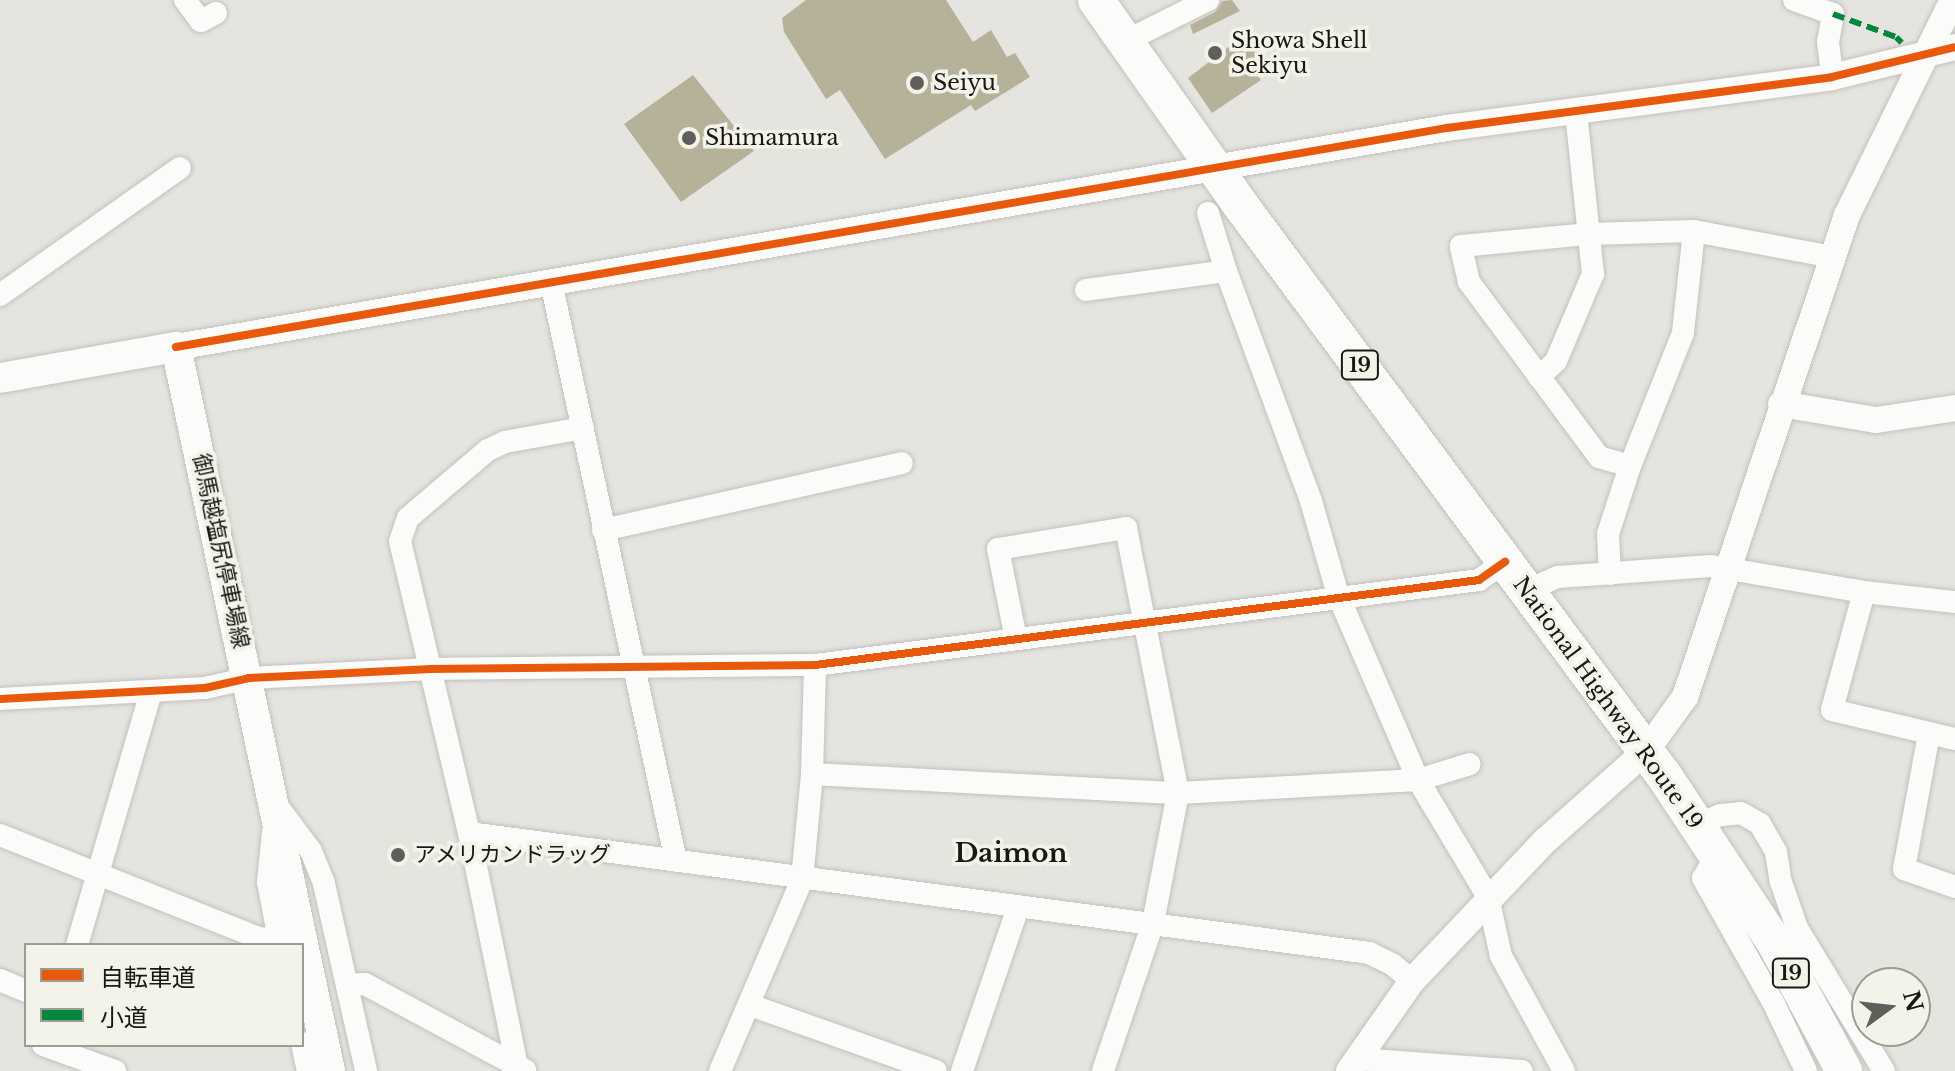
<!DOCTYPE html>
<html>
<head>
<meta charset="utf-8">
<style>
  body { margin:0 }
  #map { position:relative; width:1955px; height:1071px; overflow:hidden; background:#e5e4df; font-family:"Libre Baskerville","Noto Sans JP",serif }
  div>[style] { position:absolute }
  .building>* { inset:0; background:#b6b29a }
  .roads { filter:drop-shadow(0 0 2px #c3c1be) drop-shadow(0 0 2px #c3c1be) }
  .minor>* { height:22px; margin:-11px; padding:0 11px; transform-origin:11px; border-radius:11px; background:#fbfbfa }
  .tertiary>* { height:26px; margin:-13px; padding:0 13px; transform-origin:13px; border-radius:13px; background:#fbfbfa }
  .secondary>* { height:30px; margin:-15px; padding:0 15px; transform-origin:15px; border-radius:15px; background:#fbfbfa }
  .trunk>* { height:36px; margin:-18px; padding:0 18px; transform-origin:18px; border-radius:18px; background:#fbfbfa }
  .quiet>* { height:6px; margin-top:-3px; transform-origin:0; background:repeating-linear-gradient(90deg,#00873e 0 12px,transparent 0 18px) }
  .cycleway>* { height:8px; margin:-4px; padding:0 4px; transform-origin:4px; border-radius:4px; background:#e8590c }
  .dots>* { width:22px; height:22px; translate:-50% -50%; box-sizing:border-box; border:4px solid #f4f3ea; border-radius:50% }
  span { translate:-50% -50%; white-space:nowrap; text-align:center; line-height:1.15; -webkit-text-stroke:7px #f4f3ea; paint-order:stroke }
  .shield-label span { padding:2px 6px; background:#f4f3ea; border:2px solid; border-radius:6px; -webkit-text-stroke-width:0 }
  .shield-label { font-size:20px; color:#181815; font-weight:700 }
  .poi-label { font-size:22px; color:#181815 }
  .left { translate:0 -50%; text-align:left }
  .street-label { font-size:22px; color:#181815 }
  .quarter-label { font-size:26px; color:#181815; font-weight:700 }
  .legend { position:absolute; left:24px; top:943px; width:280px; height:104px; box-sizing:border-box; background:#f4f3ea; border:2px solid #9c9b95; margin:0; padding:10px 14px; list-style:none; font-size:24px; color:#181815 }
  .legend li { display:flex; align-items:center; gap:16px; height:40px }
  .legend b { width:40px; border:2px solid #9c9b95 }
  .north { position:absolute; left:1851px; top:967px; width:80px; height:80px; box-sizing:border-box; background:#f4f3ea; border:2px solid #9c9b95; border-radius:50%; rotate:75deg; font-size:22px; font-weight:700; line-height:32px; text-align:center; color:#181815 }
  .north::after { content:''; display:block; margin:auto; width:28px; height:36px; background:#605f5c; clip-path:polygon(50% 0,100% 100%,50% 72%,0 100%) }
</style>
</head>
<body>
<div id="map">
  <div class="building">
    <i style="clip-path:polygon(806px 0,946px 0,973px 42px,991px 30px,1007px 57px,1015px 53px,1030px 77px,975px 111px,971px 105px,885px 159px,840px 90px,826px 99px,784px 32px,782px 18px)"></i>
    <i style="clip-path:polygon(1232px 0,1240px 11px,1193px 34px,1190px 25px,1215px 12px,1222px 1px)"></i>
    <i style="clip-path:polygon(1251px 30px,1266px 69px,1257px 75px,1261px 80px,1212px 113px,1188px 78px)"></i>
    <i style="clip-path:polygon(693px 75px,754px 151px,681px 202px,624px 124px)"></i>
  </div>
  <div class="roads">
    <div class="minor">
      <i style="left:185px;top:0;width:26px;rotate:53deg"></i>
      <i style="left:201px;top:21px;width:17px;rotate:-28deg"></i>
      <i style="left:1794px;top:0;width:41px;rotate:19.7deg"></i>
      <i style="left:1833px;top:14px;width:28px;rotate:100deg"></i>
      <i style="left:1828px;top:42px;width:35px;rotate:83deg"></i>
      <i style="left:1126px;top:41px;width:92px;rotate:-26.6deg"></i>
      <i style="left:1208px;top:213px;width:61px;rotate:72.8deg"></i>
      <i style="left:1226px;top:271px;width:245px;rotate:69.7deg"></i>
      <i style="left:1311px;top:501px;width:98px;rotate:74deg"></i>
      <i style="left:1338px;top:595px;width:202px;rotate:66.6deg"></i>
      <i style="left:1418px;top:780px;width:136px;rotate:59.1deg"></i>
      <i style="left:1488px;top:897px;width:60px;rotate:77.6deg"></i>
      <i style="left:1501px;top:956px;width:131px;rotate:61.3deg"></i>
      <i style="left:1694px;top:231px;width:103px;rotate:96.2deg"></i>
      <i style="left:1683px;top:333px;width:143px;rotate:111.7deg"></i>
      <i style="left:1630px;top:466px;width:32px;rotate:-164deg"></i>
      <i style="left:1599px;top:457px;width:218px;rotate:-126.6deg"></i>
      <i style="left:1469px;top:282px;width:37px;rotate:-103deg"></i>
      <i style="left:1461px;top:246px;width:129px;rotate:-5.4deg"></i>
      <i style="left:1589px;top:234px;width:105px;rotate:-1.6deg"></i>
      <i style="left:1694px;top:231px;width:141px;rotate:10.6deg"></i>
      <i style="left:551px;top:282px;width:592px;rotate:77.82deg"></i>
      <i style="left:1086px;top:290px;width:141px;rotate:-7.7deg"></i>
      <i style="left:0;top:295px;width:220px;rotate:-35.2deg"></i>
      <i style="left:1539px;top:377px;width:23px;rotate:-43deg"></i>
      <i style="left:1556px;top:361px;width:95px;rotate:-67deg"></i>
      <i style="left:1593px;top:274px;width:163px;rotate:-96deg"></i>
      <i style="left:603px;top:530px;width:306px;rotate:-12.6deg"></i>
      <i style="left:1610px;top:574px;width:40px;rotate:-92.9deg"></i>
      <i style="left:1608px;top:534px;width:71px;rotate:-72.1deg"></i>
      <i style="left:1526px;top:591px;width:35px;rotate:-24deg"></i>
      <i style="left:1558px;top:577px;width:153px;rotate:-4.1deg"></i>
      <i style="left:1711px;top:566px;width:155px;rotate:9.6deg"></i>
      <i style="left:1864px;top:592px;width:92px;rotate:6.3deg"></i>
      <i style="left:1864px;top:592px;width:122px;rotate:105.2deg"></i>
      <i style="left:1832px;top:710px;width:126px;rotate:13.3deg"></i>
      <i style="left:1016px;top:639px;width:92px;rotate:-101.3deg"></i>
      <i style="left:998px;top:549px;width:130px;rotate:-9.3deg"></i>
      <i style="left:1126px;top:528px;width:270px;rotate:78.9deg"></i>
      <i style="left:1178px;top:793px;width:132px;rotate:100.9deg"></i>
      <i style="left:1153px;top:923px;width:156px;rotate:108.7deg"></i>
      <i style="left:0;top:699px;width:205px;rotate:-3.1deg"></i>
      <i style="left:205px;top:688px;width:45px;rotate:-12.8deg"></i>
      <i style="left:249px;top:678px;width:182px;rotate:-2.8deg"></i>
      <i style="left:431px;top:669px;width:384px;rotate:-0.6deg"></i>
      <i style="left:815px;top:665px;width:669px;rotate:-7.29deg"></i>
      <i style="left:1479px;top:580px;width:32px;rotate:-35deg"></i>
      <i style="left:1929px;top:734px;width:137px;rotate:100.5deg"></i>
      <i style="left:1904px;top:869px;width:54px;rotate:19.4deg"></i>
      <i style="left:812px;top:774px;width:366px;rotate:3deg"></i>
      <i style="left:1178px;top:793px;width:240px;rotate:-3.1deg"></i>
      <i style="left:1418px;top:780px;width:54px;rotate:-17.1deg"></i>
      <i style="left:276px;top:804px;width:59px;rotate:53.3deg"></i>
      <i style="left:311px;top:851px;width:35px;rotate:68deg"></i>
      <i style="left:324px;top:884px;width:192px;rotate:77.3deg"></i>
      <i style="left:1697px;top:825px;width:25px;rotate:-23deg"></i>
      <i style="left:1720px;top:815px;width:21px;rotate:-5deg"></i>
      <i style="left:1741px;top:813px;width:22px;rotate:30deg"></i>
      <i style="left:1760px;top:824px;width:32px;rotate:60deg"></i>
      <i style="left:1776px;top:852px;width:30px;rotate:81deg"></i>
      <i style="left:1781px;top:882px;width:49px;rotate:70.8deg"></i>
      <i style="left:1797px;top:928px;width:167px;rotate:58.7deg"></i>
      <i style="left:273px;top:832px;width:50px;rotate:95.7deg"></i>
      <i style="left:268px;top:882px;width:64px;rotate:79.2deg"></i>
      <i style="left:469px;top:833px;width:908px;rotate:7.59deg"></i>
      <i style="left:1369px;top:953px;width:25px;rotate:26deg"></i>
      <i style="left:1392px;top:964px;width:26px;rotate:40deg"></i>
      <i style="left:0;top:835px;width:281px;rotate:21.7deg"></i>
      <i style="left:261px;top:939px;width:18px;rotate:-9deg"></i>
      <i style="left:1717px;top:855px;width:27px;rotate:121deg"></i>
      <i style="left:1703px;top:878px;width:142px;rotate:60.6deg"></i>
      <i style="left:1773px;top:1002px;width:76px;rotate:64.4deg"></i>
      <i style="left:77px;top:945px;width:264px;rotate:-73.7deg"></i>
      <i style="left:0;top:980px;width:28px;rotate:23deg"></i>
      <i style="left:347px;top:985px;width:18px;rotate:-3deg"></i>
      <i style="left:365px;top:984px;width:182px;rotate:28.3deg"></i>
      <i style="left:750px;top:1005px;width:197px;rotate:19.5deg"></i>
      <i style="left:302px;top:1043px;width:29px;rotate:78deg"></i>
      <i style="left:43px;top:1045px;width:77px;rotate:19.9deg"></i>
      <i style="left:1358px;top:1059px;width:164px;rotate:4.2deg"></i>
      <i style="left:518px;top:1071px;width:243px;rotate:-101.6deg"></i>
      <i style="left:469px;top:833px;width:300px;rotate:-103.3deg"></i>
      <i style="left:400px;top:541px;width:24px;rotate:-71deg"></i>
      <i style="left:408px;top:518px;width:105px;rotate:-40.4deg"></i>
      <i style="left:488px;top:450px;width:19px;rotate:-25deg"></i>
      <i style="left:505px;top:442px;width:79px;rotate:-10.2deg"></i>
      <i style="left:720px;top:1071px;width:208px;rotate:-66.8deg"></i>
      <i style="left:802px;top:880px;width:106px;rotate:-84.6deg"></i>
      <i style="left:812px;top:774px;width:109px;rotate:-88.4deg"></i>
      <i style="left:962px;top:1071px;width:173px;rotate:-71.1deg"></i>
    </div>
    <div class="tertiary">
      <i style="left:176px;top:347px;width:1290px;rotate:-9.78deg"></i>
      <i style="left:1447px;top:128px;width:388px;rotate:-7.5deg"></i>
      <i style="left:1832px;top:77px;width:127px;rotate:-13.7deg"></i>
      <i style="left:1781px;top:404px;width:96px;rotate:9.6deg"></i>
      <i style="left:1876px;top:420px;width:80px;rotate:-8.6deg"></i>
      <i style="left:1349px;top:1071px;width:110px;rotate:-55deg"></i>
      <i style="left:1412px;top:981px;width:195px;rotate:-46.5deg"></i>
      <i style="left:1546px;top:840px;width:134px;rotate:-41.7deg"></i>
      <i style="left:1646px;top:751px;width:67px;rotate:-54.2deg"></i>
      <i style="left:1685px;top:697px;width:508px;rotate:-71.42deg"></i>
      <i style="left:1847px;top:215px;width:240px;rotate:-63.8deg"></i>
    </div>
    <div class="secondary">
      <i style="left:0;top:378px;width:179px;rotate:-10deg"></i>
      <i style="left:176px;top:347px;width:740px;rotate:77.99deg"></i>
    </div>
    <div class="trunk">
      <i style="left:1096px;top:0;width:248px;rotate:54.8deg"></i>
      <i style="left:1239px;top:203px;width:715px;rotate:53.42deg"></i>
      <i style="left:1665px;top:777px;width:201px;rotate:56.5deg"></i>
      <i style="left:1776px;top:945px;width:143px;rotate:61.6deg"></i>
    </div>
  </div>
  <div class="quiet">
    <i style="left:1833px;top:14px;width:67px;rotate:20.1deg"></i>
    <i style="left:1896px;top:37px;width:8px;rotate:45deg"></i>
  </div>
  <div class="cycleway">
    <i style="left:176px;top:347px;width:1290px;rotate:-9.78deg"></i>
    <i style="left:1447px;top:128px;width:388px;rotate:-7.5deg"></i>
    <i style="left:1832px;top:77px;width:127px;rotate:-13.7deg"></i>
    <i style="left:0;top:699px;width:205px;rotate:-3.1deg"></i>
    <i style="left:205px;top:688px;width:45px;rotate:-12.8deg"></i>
    <i style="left:249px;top:678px;width:182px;rotate:-2.8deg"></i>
    <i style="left:431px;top:669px;width:384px;rotate:-0.6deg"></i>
    <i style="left:815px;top:665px;width:669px;rotate:-7.29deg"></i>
    <i style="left:1479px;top:580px;width:32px;rotate:-35deg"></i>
  </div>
  <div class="dots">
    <i style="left:1215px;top:53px;background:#605f5c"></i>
    <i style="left:917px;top:83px;background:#605f5c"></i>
    <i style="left:689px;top:138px;background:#605f5c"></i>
    <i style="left:398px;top:855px;background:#605f5c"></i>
  </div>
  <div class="shield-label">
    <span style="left:1360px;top:365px">19</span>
    <span style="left:1791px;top:973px">19</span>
  </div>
  <div class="poi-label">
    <span class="left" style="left:1231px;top:53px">Showa Shell<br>Sekiyu</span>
    <span class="left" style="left:933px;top:83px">Seiyu</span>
    <span class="left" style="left:705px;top:138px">Shimamura</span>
    <span class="left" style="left:414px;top:855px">アメリカンドラッグ</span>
  </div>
  <div class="street-label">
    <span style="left:221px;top:551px;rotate:78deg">御馬越塩尻停車場線</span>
    <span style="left:1608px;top:703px;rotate:54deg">National Highway Route 19</span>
  </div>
  <div class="quarter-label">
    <span style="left:1011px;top:854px">Daimon</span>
  </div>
  <ul class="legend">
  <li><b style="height:10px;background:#e8590c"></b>自転車道</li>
  <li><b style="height:10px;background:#00873e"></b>小道</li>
  </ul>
  <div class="north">N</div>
</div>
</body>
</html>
